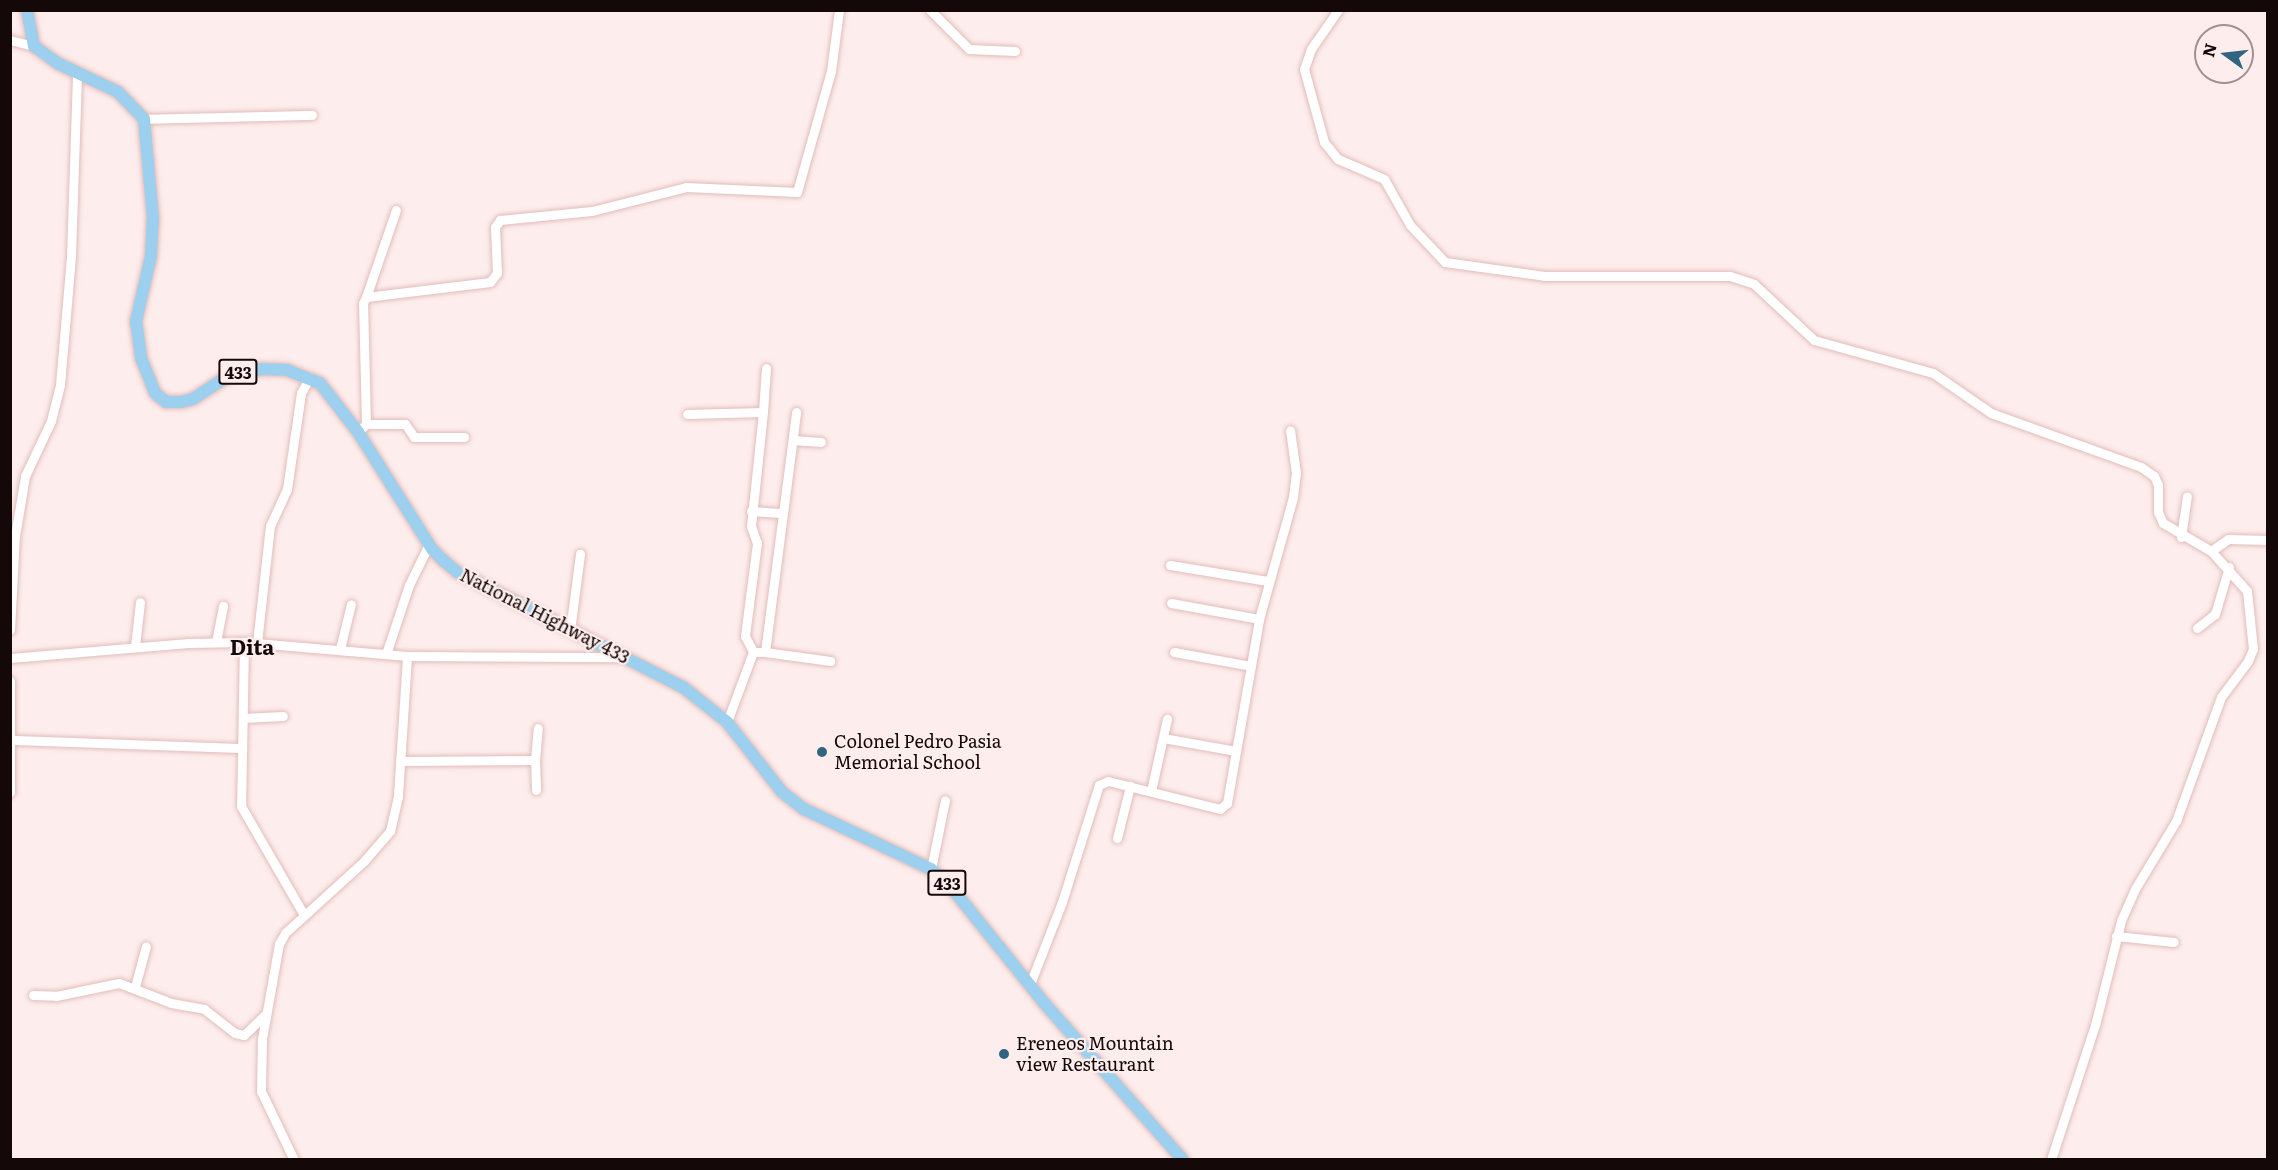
<!DOCTYPE html>
<html>
<head>
<meta charset="utf-8">
<style>
  body { margin:0 }
  #map { position:relative; width:2278px; height:1170px; overflow:hidden; background:#fdedec; font-family:Literata,serif }
  div>[style] { position:absolute }
  .roads { filter:drop-shadow(0 0 2px #e1bdba) drop-shadow(0 0 2px #e1bdba) }
  .minor>* { height:9px; margin:-4.5px; padding:0 4.5px; transform-origin:4.5px; border-radius:4.5px; background:#fff }
  .major>* { height:12px; margin:-6px; padding:0 6px; transform-origin:6px; border-radius:6px; background:#9dd0ee }
  .dots>* { width:16px; height:16px; translate:-50% -50%; box-sizing:border-box; border:3px solid #fdedec; border-radius:50% }
  span { translate:-50% -50%; white-space:nowrap; text-align:center; line-height:1.15; -webkit-text-stroke:4.5px #fdedec; paint-order:stroke }
  .shield-label span { padding:2px 4px; background:#fdedec; border:2px solid; border-radius:4px; -webkit-text-stroke-width:0 }
  .shield-label { font-size:16px; color:#140908; font-weight:700 }
  .street-label { font-size:18px; color:#140908 }
  .poi-label { font-size:18px; color:#140908 }
  .left { translate:0 -50%; text-align:left }
  .quarter-label { font-size:21px; color:#140908; font-weight:700 }
  .frame { position:absolute; inset:0; border:12px solid #140908; pointer-events:none }
  .north { position:absolute; left:2194px; top:24px; width:60px; height:60px; box-sizing:border-box; background:#fdedec; border:2px solid #a09291; border-radius:50%; rotate:285deg; font-size:16px; font-weight:700; line-height:24px; text-align:center; color:#140908 }
  .north::after { content:''; display:block; margin:auto; width:21px; height:27px; background:#326381; clip-path:polygon(50% 0,100% 100%,50% 72%,0 100%) }
</style>
</head>
<body>
<div id="map">
  <div class="roads">
    <div class="minor">
      <i style="left:930px;top:10px;width:55px;rotate:45deg"></i>
      <i style="left:969px;top:49px;width:46px;rotate:2.5deg"></i>
      <i style="left:1338px;top:10px;width:47px;rotate:124.7deg"></i>
      <i style="left:1311px;top:49px;width:21px;rotate:109deg"></i>
      <i style="left:1304px;top:69px;width:76px;rotate:74.7deg"></i>
      <i style="left:1324px;top:142px;width:22px;rotate:51deg"></i>
      <i style="left:1338px;top:159px;width:50px;rotate:23.5deg"></i>
      <i style="left:1384px;top:179px;width:53px;rotate:60.5deg"></i>
      <i style="left:1410px;top:225px;width:51px;rotate:46.6deg"></i>
      <i style="left:1445px;top:262px;width:100px;rotate:8deg"></i>
      <i style="left:1544px;top:276px;width:186px"></i>
      <i style="left:1730px;top:276px;width:25px;rotate:18deg"></i>
      <i style="left:1754px;top:284px;width:82px;rotate:43deg"></i>
      <i style="left:1814px;top:340px;width:123px;rotate:15.5deg"></i>
      <i style="left:1933px;top:373px;width:70px;rotate:34.6deg"></i>
      <i style="left:1991px;top:413px;width:159px;rotate:19.8deg"></i>
      <i style="left:2141px;top:467px;width:16px;rotate:35deg"></i>
      <i style="left:2154px;top:476px;width:10px;rotate:66deg"></i>
      <i style="left:2158px;top:485px;width:27px;rotate:90deg"></i>
      <i style="left:2158px;top:512px;width:12px;rotate:66deg"></i>
      <i style="left:2163px;top:523px;width:56px;rotate:30.3deg"></i>
      <i style="left:2211px;top:551px;width:54px;rotate:48deg"></i>
      <i style="left:2247px;top:591px;width:58px;rotate:84.1deg"></i>
      <i style="left:2253px;top:649px;width:13px;rotate:113deg"></i>
      <i style="left:2248px;top:661px;width:45px;rotate:126.9deg"></i>
      <i style="left:2221px;top:697px;width:132px;rotate:109.9deg"></i>
      <i style="left:2176px;top:821px;width:79px;rotate:121.1deg"></i>
      <i style="left:2135px;top:889px;width:35px;rotate:114deg"></i>
      <i style="left:2121px;top:921px;width:107px;rotate:104deg"></i>
      <i style="left:2095px;top:1025px;width:142px;rotate:108.1deg"></i>
      <i style="left:10px;top:40px;width:25px;rotate:14deg"></i>
      <i style="left:144px;top:119px;width:168px;rotate:-1.4deg"></i>
      <i style="left:366px;top:297px;width:92px;rotate:-71deg"></i>
      <i style="left:763px;top:412px;width:44px;rotate:-86.1deg"></i>
      <i style="left:687px;top:414px;width:76px;rotate:-1.5deg"></i>
      <i style="left:763px;top:412px;width:115px;rotate:96deg"></i>
      <i style="left:751px;top:526px;width:18px;rotate:71deg"></i>
      <i style="left:757px;top:543px;width:94px;rotate:97.4deg"></i>
      <i style="left:745px;top:636px;width:18px;rotate:63deg"></i>
      <i style="left:753px;top:652px;width:75px;rotate:110.4deg"></i>
      <i style="left:366px;top:424px;width:39px"></i>
      <i style="left:405px;top:424px;width:16px;rotate:55deg"></i>
      <i style="left:414px;top:437px;width:50px"></i>
      <i style="left:358px;top:432px;width:11px;rotate:-45deg"></i>
      <i style="left:366px;top:424px;width:121px;rotate:-91.4deg"></i>
      <i style="left:363px;top:303px;width:7px;rotate:-63deg"></i>
      <i style="left:366px;top:297px;width:125px;rotate:-6.9deg"></i>
      <i style="left:490px;top:282px;width:11px;rotate:-52deg"></i>
      <i style="left:497px;top:273px;width:46px;rotate:-92.5deg"></i>
      <i style="left:495px;top:227px;width:9px;rotate:-54deg"></i>
      <i style="left:500px;top:220px;width:92px;rotate:-5.6deg"></i>
      <i style="left:592px;top:211px;width:97px;rotate:-14.3deg"></i>
      <i style="left:686px;top:187px;width:111px;rotate:2.6deg"></i>
      <i style="left:797px;top:192px;width:126px;rotate:-74.3deg"></i>
      <i style="left:831px;top:71px;width:62px;rotate:-82.5deg"></i>
      <i style="left:793px;top:440px;width:28px;rotate:4deg"></i>
      <i style="left:751px;top:511px;width:32px;rotate:4deg"></i>
      <i style="left:2181px;top:537px;width:41px;rotate:-81.7deg"></i>
      <i style="left:2211px;top:551px;width:21px;rotate:-35deg"></i>
      <i style="left:2228px;top:539px;width:40px;rotate:1.4deg"></i>
      <i style="left:1170px;top:565px;width:99px;rotate:9.3deg"></i>
      <i style="left:1171px;top:603px;width:89px;rotate:10.3deg"></i>
      <i style="left:2197px;top:628px;width:23px;rotate:-38deg"></i>
      <i style="left:2215px;top:614px;width:49px;rotate:-73.4deg"></i>
      <i style="left:10px;top:630px;width:94px;rotate:-87deg"></i>
      <i style="left:15px;top:536px;width:61px;rotate:-80.5deg"></i>
      <i style="left:25px;top:476px;width:61px;rotate:-64.7deg"></i>
      <i style="left:51px;top:421px;width:37px;rotate:-76deg"></i>
      <i style="left:60px;top:385px;width:129px;rotate:-85.1deg"></i>
      <i style="left:71px;top:256px;width:184px;rotate:-88.1deg"></i>
      <i style="left:570px;top:631px;width:78px;rotate:-82.6deg"></i>
      <i style="left:216px;top:642px;width:37px;rotate:-79deg"></i>
      <i style="left:244px;top:642px;width:164px;rotate:91deg"></i>
      <i style="left:241px;top:806px;width:126px;rotate:60deg"></i>
      <i style="left:257px;top:643px;width:118px;rotate:-83.7deg"></i>
      <i style="left:270px;top:526px;width:41px;rotate:-65.3deg"></i>
      <i style="left:287px;top:489px;width:97px;rotate:-81.7deg"></i>
      <i style="left:301px;top:393px;width:18px;rotate:-61deg"></i>
      <i style="left:135px;top:646px;width:44px;rotate:-83.5deg"></i>
      <i style="left:340px;top:649px;width:46px;rotate:-76.3deg"></i>
      <i style="left:753px;top:652px;width:12px"></i>
      <i style="left:765px;top:652px;width:242px;rotate:-82.6deg"></i>
      <i style="left:765px;top:652px;width:66px;rotate:7.9deg"></i>
      <i style="left:1174px;top:652px;width:78px;rotate:10.3deg"></i>
      <i style="left:386px;top:654px;width:73px;rotate:-71.6deg"></i>
      <i style="left:409px;top:585px;width:46px;rotate:-64deg"></i>
      <i style="left:10px;top:658px;width:179px;rotate:-4.8deg"></i>
      <i style="left:188px;top:643px;width:56px;rotate:-1deg"></i>
      <i style="left:244px;top:642px;width:164px;rotate:4.9deg"></i>
      <i style="left:407px;top:656px;width:215px;rotate:0.3deg"></i>
      <i style="left:10px;top:681px;width:111px;rotate:90deg"></i>
      <i style="left:243px;top:718px;width:40px;rotate:-2.9deg"></i>
      <i style="left:1163px;top:738px;width:74px;rotate:10.1deg"></i>
      <i style="left:13px;top:740px;width:229px;rotate:2deg"></i>
      <i style="left:535px;top:760px;width:32px;rotate:-85deg"></i>
      <i style="left:400px;top:761px;width:135px;rotate:-0.4deg"></i>
      <i style="left:535px;top:760px;width:30px;rotate:88deg"></i>
      <i style="left:1151px;top:791px;width:74px;rotate:-77.5deg"></i>
      <i style="left:1117px;top:838px;width:54px;rotate:-76deg"></i>
      <i style="left:931px;top:869px;width:70px;rotate:-78.5deg"></i>
      <i style="left:2116px;top:936px;width:58px;rotate:5.9deg"></i>
      <i style="left:1030px;top:984px;width:88px;rotate:-68.7deg"></i>
      <i style="left:1062px;top:902px;width:123px;rotate:-72.5deg"></i>
      <i style="left:1099px;top:785px;width:10px;rotate:-24deg"></i>
      <i style="left:1108px;top:781px;width:115px;rotate:14deg"></i>
      <i style="left:1220px;top:809px;width:9px;rotate:-41deg"></i>
      <i style="left:1227px;top:803px;width:187px;rotate:-80.1deg"></i>
      <i style="left:1259px;top:619px;width:127px;rotate:-74.4deg"></i>
      <i style="left:1293px;top:497px;width:24px;rotate:-83deg"></i>
      <i style="left:1296px;top:473px;width:43px;rotate:-97.9deg"></i>
      <i style="left:135px;top:987px;width:42px;rotate:-75deg"></i>
      <i style="left:33px;top:995px;width:23px;rotate:2deg"></i>
      <i style="left:56px;top:996px;width:64px;rotate:-11.7deg"></i>
      <i style="left:119px;top:983px;width:56px;rotate:21deg"></i>
      <i style="left:171px;top:1003px;width:34px;rotate:10deg"></i>
      <i style="left:204px;top:1009px;width:39px;rotate:38deg"></i>
      <i style="left:235px;top:1033px;width:9px;rotate:13deg"></i>
      <i style="left:244px;top:1035px;width:29px;rotate:-44deg"></i>
      <i style="left:294px;top:1160px;width:76px;rotate:-115.6deg"></i>
      <i style="left:261px;top:1091px;width:52px;rotate:-88.9deg"></i>
      <i style="left:262px;top:1039px;width:97px;rotate:-79.9deg"></i>
      <i style="left:279px;top:944px;width:13px;rotate:-61deg"></i>
      <i style="left:285px;top:933px;width:107px;rotate:-42.3deg"></i>
      <i style="left:364px;top:861px;width:40px;rotate:-49deg"></i>
      <i style="left:390px;top:831px;width:36px;rotate:-77deg"></i>
      <i style="left:398px;top:796px;width:140px;rotate:-86.3deg"></i>
    </div>
    <div class="major">
      <i style="left:27px;top:10px;width:37px;rotate:79deg"></i>
      <i style="left:34px;top:46px;width:29px;rotate:36deg"></i>
      <i style="left:57px;top:63px;width:68px;rotate:25.4deg"></i>
      <i style="left:118px;top:92px;width:37px;rotate:46deg"></i>
      <i style="left:144px;top:119px;width:98px;rotate:84.8deg"></i>
      <i style="left:153px;top:217px;width:39px;rotate:93deg"></i>
      <i style="left:151px;top:256px;width:67px;rotate:103deg"></i>
      <i style="left:136px;top:321px;width:37px;rotate:82deg"></i>
      <i style="left:141px;top:358px;width:38px;rotate:68deg"></i>
      <i style="left:155px;top:393px;width:14px;rotate:39deg"></i>
      <i style="left:166px;top:402px;width:15px"></i>
      <i style="left:181px;top:402px;width:12px;rotate:-14deg"></i>
      <i style="left:193px;top:399px;width:45px;rotate:-33.3deg"></i>
      <i style="left:231px;top:374px;width:31px;rotate:-9deg"></i>
      <i style="left:262px;top:369px;width:25px;rotate:2deg"></i>
      <i style="left:287px;top:370px;width:35px;rotate:22deg"></i>
      <i style="left:320px;top:383px;width:62px;rotate:52.2deg"></i>
      <i style="left:358px;top:432px;width:138px;rotate:57.7deg"></i>
      <i style="left:432px;top:549px;width:17px;rotate:45deg"></i>
      <i style="left:444px;top:561px;width:17px;rotate:40deg"></i>
      <i style="left:457px;top:572px;width:254px;rotate:27deg"></i>
      <i style="left:683px;top:687px;width:56px;rotate:38.5deg"></i>
      <i style="left:727px;top:722px;width:89px;rotate:51.8deg"></i>
      <i style="left:782px;top:792px;width:28px;rotate:38deg"></i>
      <i style="left:804px;top:809px;width:140px;rotate:25.3deg"></i>
      <i style="left:931px;top:869px;width:33px;rotate:44deg"></i>
      <i style="left:955px;top:892px;width:144px;rotate:51.2deg"></i>
      <i style="left:1045px;top:1004px;width:208px;rotate:48.5deg"></i>
    </div>
  </div>
  <div class="dots">
    <i style="left:822px;top:752px;background:#326381"></i>
    <i style="left:1004px;top:1054px;background:#326381"></i>
  </div>
  <div class="shield-label">
    <span style="left:238px;top:372px">433</span>
    <span style="left:947px;top:883px">433</span>
  </div>
  <div class="street-label">
    <span style="left:545px;top:616px;rotate:27deg">National Highway 433</span>
  </div>
  <div class="poi-label">
    <span class="left" style="left:834px;top:752px">Colonel Pedro Pasia<br>Memorial School</span>
    <span class="left" style="left:1016px;top:1054px">Ereneos Mountain<br>view Restaurant</span>
  </div>
  <div class="quarter-label">
    <span style="left:252px;top:646px">Dita</span>
  </div>
  <div class="frame"></div>
  <div class="north">N</div>
</div>
</body>
</html>
